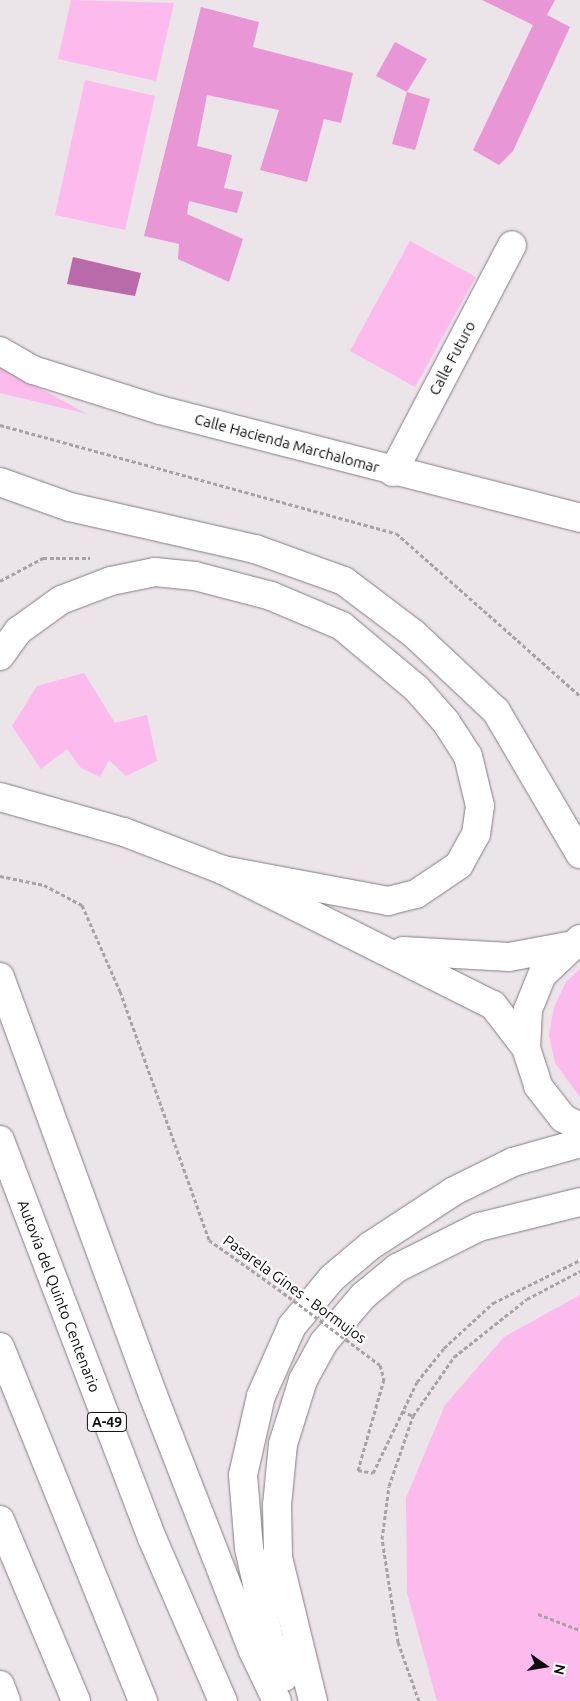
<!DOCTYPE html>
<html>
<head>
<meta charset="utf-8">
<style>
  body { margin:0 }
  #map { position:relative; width:580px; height:1701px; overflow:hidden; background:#ebe4e9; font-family:Ubuntu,sans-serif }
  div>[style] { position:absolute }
  .green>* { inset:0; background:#fcbaed }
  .water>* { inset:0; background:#b96ba9 }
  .building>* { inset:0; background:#e896d6 }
  .path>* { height:3px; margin-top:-1.5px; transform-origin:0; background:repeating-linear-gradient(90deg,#a8a2a6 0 4px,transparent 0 6.5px) }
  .roads { filter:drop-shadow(0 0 1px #837d82) drop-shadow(0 0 1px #837d82) }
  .minor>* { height:28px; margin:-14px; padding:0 14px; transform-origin:14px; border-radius:14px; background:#fff }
  .major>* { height:28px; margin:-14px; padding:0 14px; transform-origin:14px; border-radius:14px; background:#fff }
  .highway>* { height:28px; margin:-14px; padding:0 14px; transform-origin:14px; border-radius:14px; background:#fff }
  .path-bridge>* { height:3px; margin-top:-1.5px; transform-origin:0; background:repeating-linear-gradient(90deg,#a8a2a6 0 4px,transparent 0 6.5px) }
  span { translate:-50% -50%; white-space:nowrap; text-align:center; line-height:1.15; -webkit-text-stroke:4.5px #fff; paint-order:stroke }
  .shield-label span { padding:1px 4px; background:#fff; border:1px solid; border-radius:4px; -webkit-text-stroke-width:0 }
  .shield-label { font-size:14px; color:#0e0c0d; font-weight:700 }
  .street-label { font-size:15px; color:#0e0c0d }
  .north { position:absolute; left:520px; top:1641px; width:50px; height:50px; -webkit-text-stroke:4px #fff; paint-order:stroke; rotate:103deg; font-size:14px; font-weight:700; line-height:20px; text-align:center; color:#0e0c0d }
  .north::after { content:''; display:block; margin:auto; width:18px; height:22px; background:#0e0c0d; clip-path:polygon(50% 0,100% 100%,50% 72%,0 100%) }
</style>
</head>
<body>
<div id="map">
  <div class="green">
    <i style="clip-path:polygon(71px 0,174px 3px,156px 81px,58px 59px)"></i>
    <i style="clip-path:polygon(85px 80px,155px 96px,125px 230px,55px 215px)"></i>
    <i style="clip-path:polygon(410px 241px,476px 277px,415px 387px,350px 351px)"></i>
    <i style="clip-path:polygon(0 366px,87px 414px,0 393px)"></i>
    <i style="clip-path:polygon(84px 673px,115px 723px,147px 715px,157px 761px,126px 776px,109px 760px,100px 777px,81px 768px,67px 749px,41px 769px,12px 726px,37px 686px)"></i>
    <i style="clip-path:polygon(580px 969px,580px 1097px,555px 1063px,549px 1035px,554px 1007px,566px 982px)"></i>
    <i style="clip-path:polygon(580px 1295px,580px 1701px,437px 1701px,407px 1593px,406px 1498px,445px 1405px,504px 1337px)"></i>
  </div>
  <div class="water">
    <i style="clip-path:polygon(73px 257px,141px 273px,135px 296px,67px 284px)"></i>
  </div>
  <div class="building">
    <i style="clip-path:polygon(482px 0,555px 0,547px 15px,570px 27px,513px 151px,499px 165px,473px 150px,533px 25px)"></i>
    <i style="clip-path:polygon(201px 7px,259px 22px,253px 47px,353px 73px,341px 123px,324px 119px,307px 182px,260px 170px,279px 110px,207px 95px,197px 146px,232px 155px,224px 188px,243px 192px,237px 213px,189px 201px,187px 214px,243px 239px,229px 282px,178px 259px,179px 244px,144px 236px)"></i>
    <i style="clip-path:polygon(395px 42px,427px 59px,407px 92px,376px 76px)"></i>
    <i style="clip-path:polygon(407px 92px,430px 99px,415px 150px,392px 144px)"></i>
  </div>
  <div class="path">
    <i style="left:0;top:425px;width:410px;rotate:15.3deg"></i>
    <i style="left:396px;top:533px;width:246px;rotate:41.5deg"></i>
    <i style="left:0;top:581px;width:49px;rotate:-28.1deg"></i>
    <i style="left:43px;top:558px;width:47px"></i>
    <i style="left:0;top:876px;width:45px;rotate:11.6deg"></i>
    <i style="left:44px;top:885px;width:43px;rotate:27.8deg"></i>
    <i style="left:82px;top:905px;width:94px;rotate:66.2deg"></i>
    <i style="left:120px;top:991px;width:264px;rotate:70.3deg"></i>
    <i style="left:209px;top:1240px;width:85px;rotate:35.4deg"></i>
    <i style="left:380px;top:1365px;width:15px;rotate:74deg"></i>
    <i style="left:384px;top:1379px;width:95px;rotate:105.9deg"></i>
    <i style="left:358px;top:1470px;width:15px;rotate:11deg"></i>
    <i style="left:373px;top:1473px;width:101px;rotate:-64.2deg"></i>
    <i style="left:417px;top:1382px;width:43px;rotate:-51.5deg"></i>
    <i style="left:444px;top:1348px;width:67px;rotate:-42.6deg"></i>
    <i style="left:493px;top:1303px;width:97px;rotate:-26.3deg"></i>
    <i style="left:402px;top:1411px;width:12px;rotate:24deg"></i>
    <i style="left:538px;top:1614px;width:45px;rotate:20.9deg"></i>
    <i style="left:419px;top:1701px;width:63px;rotate:-109.6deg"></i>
    <i style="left:398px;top:1642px;width:104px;rotate:-98.8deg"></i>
    <i style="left:382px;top:1539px;width:53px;rotate:-82.5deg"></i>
    <i style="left:389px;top:1486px;width:74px;rotate:-71.1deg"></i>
    <i style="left:413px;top:1416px;width:72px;rotate:-55.2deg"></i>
    <i style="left:454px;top:1357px;width:93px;rotate:-38.5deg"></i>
    <i style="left:527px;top:1299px;width:60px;rotate:-27.8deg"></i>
  </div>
  <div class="roads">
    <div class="minor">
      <i style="left:0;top:351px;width:38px;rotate:30deg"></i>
      <i style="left:33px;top:370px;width:133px;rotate:17.5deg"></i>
      <i style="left:160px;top:410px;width:434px;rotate:14.4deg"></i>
      <i style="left:393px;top:472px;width:256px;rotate:-62.3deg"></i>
      <i style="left:0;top:1685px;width:17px;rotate:69deg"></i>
    </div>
    <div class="major">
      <i style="left:0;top:797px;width:129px;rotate:15.8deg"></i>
      <i style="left:124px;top:832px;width:106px;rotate:21deg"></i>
      <i style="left:223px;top:870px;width:302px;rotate:26.6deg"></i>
      <i style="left:493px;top:1005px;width:54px;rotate:52.5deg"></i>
      <i style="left:580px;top:939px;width:52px;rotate:136.5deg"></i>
      <i style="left:542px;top:975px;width:38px;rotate:112deg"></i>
      <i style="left:528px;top:1010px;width:38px;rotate:93deg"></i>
      <i style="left:526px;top:1048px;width:40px;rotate:72deg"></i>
      <i style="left:538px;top:1086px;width:41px;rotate:52deg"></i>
      <i style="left:563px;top:1118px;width:19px;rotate:28deg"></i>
      <i style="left:403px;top:951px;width:106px;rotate:3.2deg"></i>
      <i style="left:509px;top:957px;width:60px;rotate:-10.6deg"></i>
    </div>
    <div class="highway">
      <i style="left:0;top:482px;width:74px;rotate:19.7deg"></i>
      <i style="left:70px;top:507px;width:190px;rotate:12.8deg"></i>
      <i style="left:255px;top:549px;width:95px;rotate:19.8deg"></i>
      <i style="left:344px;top:581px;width:88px;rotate:37.1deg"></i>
      <i style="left:414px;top:634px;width:112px;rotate:43.2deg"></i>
      <i style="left:496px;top:711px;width:166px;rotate:59.6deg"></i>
      <i style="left:0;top:656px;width:31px;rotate:-54deg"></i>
      <i style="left:18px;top:631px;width:53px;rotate:-35.8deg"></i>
      <i style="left:61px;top:600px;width:53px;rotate:-20.8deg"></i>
      <i style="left:111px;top:581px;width:45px;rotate:-11.6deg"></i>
      <i style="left:155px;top:572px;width:40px;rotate:5.7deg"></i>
      <i style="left:195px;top:576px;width:79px;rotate:14.7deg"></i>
      <i style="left:271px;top:596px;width:77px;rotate:22.9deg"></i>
      <i style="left:342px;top:626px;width:98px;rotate:40deg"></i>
      <i style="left:417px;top:689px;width:44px;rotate:48.7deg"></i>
      <i style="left:446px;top:722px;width:40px;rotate:57.1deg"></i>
      <i style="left:468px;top:756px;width:51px;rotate:76.5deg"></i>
      <i style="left:480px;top:806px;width:28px;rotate:98deg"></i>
      <i style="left:476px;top:834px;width:35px;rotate:119deg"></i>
      <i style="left:459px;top:865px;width:52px;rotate:146deg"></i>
      <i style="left:416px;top:894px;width:29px;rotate:166deg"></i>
      <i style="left:388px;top:901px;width:168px;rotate:-169.4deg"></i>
      <i style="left:0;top:977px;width:445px;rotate:69.9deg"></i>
      <i style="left:153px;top:1395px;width:275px;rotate:68.7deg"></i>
      <i style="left:253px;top:1651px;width:55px;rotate:64.4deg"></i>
      <i style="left:0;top:1140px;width:426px;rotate:69.1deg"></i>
      <i style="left:152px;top:1538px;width:178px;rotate:66.5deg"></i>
      <i style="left:0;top:1347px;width:382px;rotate:68deg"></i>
      <i style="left:0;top:1520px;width:196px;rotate:67.2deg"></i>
      <i style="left:284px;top:1677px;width:37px;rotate:-112deg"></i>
      <i style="left:270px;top:1643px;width:97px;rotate:-102.5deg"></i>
      <i style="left:249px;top:1548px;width:73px;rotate:-94.7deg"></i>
      <i style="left:243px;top:1475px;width:81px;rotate:-77.2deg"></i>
      <i style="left:261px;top:1396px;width:77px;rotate:-66.1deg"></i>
      <i style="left:292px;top:1326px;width:62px;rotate:-50.2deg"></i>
      <i style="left:332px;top:1278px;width:50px;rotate:-40.1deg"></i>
      <i style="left:370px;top:1246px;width:100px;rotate:-33.2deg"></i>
      <i style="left:454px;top:1191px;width:66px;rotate:-26.2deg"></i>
      <i style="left:513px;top:1162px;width:70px;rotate:-15.8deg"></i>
      <i style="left:313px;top:1701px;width:148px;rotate:-103.7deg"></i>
      <i style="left:278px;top:1557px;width:52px;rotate:-91.1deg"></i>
      <i style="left:277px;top:1505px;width:61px;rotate:-84.4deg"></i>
      <i style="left:283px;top:1444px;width:67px;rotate:-72.6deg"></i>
      <i style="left:303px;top:1380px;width:43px;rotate:-61.1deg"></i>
      <i style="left:324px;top:1342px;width:60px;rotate:-49.7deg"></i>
      <i style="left:363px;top:1296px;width:44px;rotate:-39.5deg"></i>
      <i style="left:397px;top:1268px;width:92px;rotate:-26.6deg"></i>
      <i style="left:479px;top:1227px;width:104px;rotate:-13.9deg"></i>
    </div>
  </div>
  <div class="path-bridge">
    <i style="left:278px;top:1289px;width:127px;rotate:36.7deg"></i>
  </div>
  <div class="shield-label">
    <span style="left:107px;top:1422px">A-49</span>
  </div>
  <div class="street-label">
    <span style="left:452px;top:358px;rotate:-62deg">Calle Futuro</span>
    <span style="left:287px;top:443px;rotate:15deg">Calle Hacienda Marchalomar</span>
    <span style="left:295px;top:1289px;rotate:36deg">Pasarela Gines - Bormujos</span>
    <span style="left:59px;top:1296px;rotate:69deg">Autovía del Quinto Centenario</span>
  </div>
  <div class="north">N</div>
</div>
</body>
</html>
